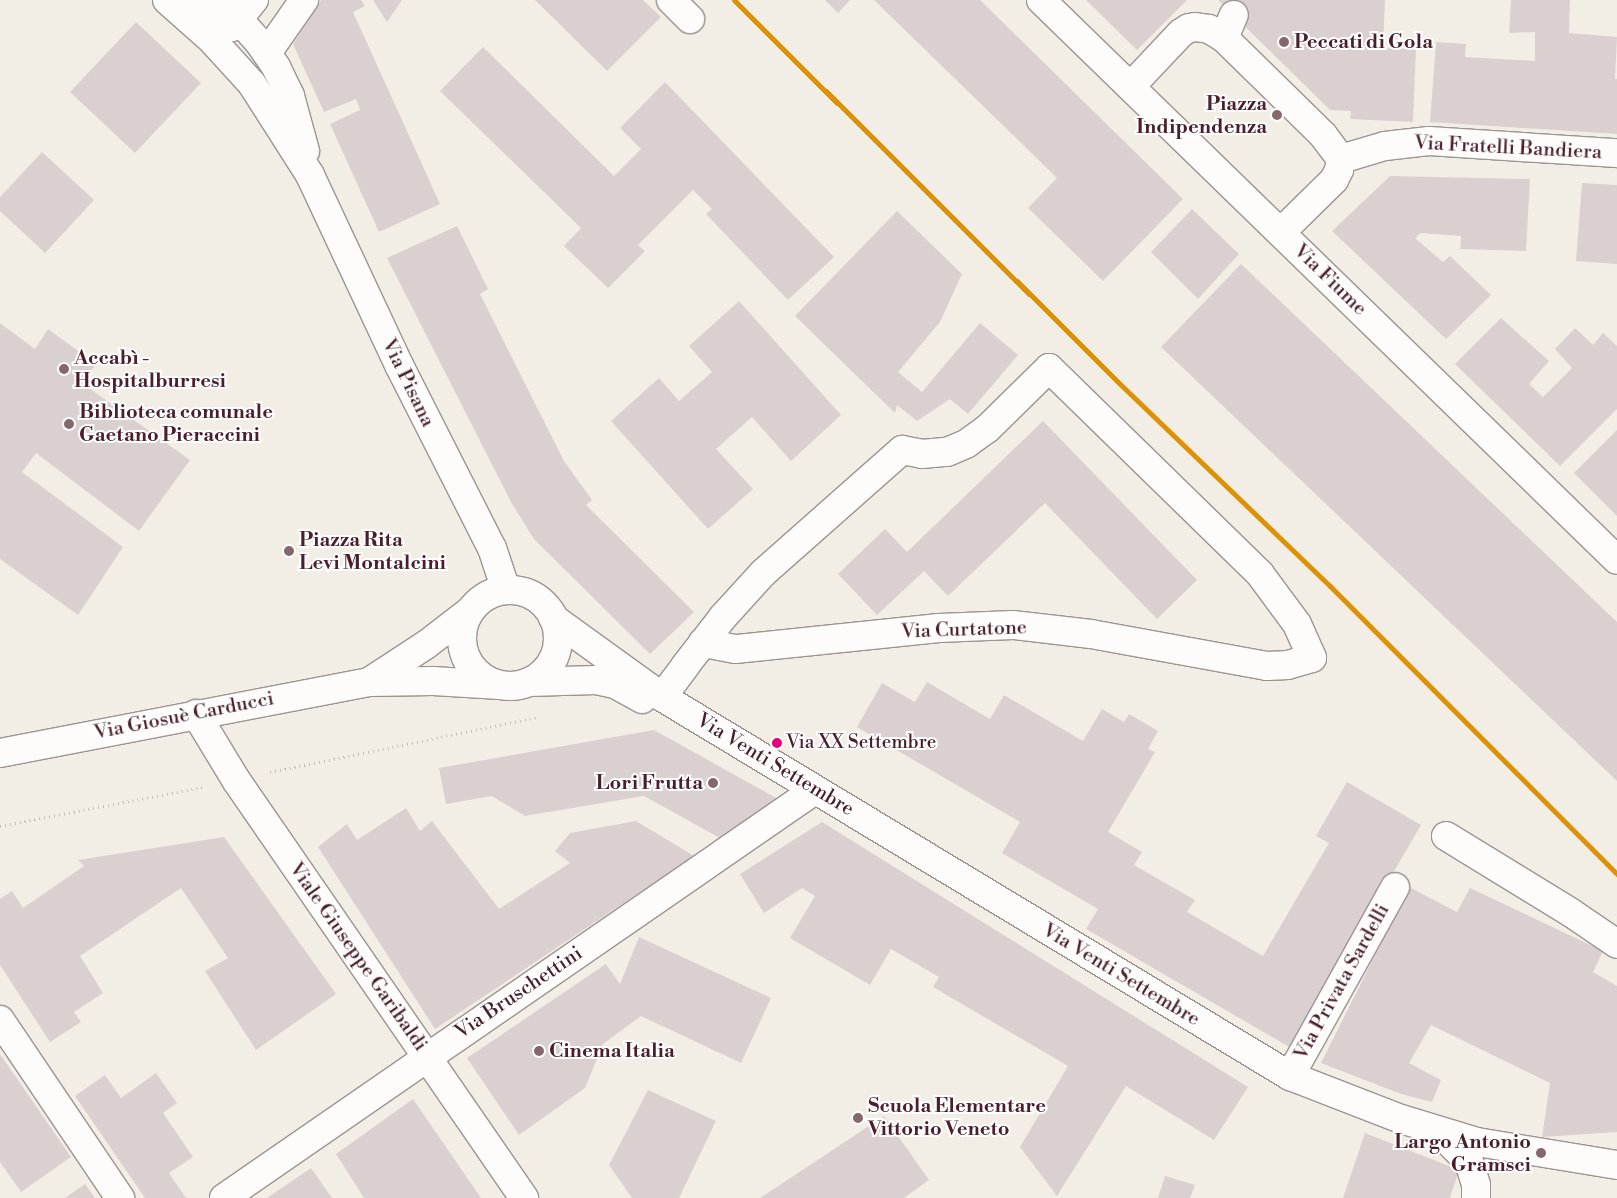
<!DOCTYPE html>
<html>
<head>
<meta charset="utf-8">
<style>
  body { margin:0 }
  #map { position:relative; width:1617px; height:1198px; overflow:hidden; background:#f2eee6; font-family:"Libre Bodoni",serif }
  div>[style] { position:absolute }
  .building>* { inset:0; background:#dbd0d0 }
  .path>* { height:3px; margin-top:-1.5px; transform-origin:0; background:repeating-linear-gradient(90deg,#c4bfbf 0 1px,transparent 0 5px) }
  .roads { filter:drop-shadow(1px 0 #9d9492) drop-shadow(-1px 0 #9d9492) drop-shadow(0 1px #9d9492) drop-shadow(0 -1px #9d9492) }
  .minor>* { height:28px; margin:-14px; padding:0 14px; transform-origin:14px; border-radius:14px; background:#fdfcfb }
  .major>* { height:28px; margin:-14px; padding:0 14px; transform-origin:14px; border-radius:14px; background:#fdfcfb }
  .major>.ring { margin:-14px; padding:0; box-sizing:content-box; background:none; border:28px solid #fdfcfb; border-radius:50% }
  .rail-1>* { height:5px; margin:-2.5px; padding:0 2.5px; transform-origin:2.5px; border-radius:2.5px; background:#dd9206 }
  .dots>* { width:14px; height:14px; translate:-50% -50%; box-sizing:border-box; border:2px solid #fff; border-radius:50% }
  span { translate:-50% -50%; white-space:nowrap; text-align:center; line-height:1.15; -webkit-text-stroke:4px #fff; paint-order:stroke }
  .bus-label { font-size:19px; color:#4a1f2b }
  .left { translate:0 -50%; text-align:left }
  .poi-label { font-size:20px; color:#4a1f2b; font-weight:700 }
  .right { translate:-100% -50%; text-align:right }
  .street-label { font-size:20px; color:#4a1f2b }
</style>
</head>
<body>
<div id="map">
  <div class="building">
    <i style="clip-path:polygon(321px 0,361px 0,365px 6px,353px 12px,440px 204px,379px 232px,330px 124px,360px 110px,356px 99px,324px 112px,293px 44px)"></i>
    <i style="clip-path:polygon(373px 0,402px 0,387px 22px)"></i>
    <i style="clip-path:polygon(535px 0,643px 0,661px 17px,607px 71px)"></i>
    <i style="clip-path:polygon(825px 0,850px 0,838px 13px)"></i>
    <i style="clip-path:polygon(874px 0,980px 0,1183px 199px,1103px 281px,1028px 208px,1057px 178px)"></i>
    <i style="clip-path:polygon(1086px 0,1187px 0,1137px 50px)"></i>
    <i style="clip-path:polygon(1218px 0,1385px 0,1383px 48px,1416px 49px,1413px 122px,1350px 119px,1351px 111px,1330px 110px)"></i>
    <i style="clip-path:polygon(1511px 0,1570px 0,1569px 33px,1617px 37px,1615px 79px,1617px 79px,1617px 134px,1430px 122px,1436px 42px,1466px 44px,1465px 57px,1535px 61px,1535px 32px,1509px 33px)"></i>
    <i style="clip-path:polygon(136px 22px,201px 83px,135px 153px,70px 92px)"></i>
    <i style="clip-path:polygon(483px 47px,614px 176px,641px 149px,620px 128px,665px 82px,834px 257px,788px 300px,706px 214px,712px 209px,693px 190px,638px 245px,645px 251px,608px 288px,564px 246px,581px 228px,440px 91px)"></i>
    <i style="clip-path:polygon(42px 152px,94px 200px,45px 253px,0 211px,0 197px)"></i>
    <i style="clip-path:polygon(1390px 176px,1530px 179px,1526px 251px,1460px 249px,1461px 236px,1421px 233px,1415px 238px,1443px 262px,1450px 256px,1491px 295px,1446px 339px,1332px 231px)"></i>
    <i style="clip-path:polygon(1582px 183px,1617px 185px,1617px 264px,1576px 261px)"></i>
    <i style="clip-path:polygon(1192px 209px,1239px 254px,1198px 299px,1151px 252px)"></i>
    <i style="clip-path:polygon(897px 211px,962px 274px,940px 322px,898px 372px,922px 392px,980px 323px,1018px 355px,968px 414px,950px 399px,917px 421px,897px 405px,895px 413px,795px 316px)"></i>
    <i style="clip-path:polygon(457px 226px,488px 289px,480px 294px,564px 461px,592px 500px,586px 505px,694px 612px,650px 654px,534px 539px,511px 502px,387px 258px)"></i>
    <i style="clip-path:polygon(1241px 264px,1617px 622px,1617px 781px,1161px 347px)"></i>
    <i style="clip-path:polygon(739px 301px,841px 415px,791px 461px,752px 417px,716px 449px,753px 489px,708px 529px,611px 421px,659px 378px,679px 401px,712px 372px,689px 346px)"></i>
    <i style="clip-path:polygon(1501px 318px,1549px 361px,1529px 384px,1543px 397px,1572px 368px,1555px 349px,1575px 328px,1593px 345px,1603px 333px,1617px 346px,1617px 409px,1560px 466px,1455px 364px)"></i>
    <i style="clip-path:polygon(0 323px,35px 349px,48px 329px,96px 364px,82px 383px,190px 460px,139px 531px,36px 453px,22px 472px,123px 547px,78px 615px,0 559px)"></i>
    <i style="clip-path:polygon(1043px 421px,1197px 580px,1157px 619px,1045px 503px,948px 596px,924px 571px,877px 615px,838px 574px,885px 529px,907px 552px)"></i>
    <i style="clip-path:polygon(1617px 430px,1617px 516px,1574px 473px)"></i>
    <i style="clip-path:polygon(927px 682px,990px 719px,1004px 695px,1083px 741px,1102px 709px,1124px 722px,1129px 714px,1158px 731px,1148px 749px,1155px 752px,1108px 832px,1142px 852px,1134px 865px,1195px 900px,1187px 912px,1263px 956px,1329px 843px,1316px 836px,1347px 782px,1421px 825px,1291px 1048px,1086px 929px,1098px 909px,1002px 853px,1020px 822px,857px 727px,882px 683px,915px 702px)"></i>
    <i style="clip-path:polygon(654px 730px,778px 799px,720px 838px,644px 796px,525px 816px,492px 796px,446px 804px,439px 768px)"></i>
    <i style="clip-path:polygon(406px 808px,420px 831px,432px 821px,499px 909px,570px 863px,555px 851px,570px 833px,636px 821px,694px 856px,435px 1029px,318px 847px,347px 824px,357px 840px)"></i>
    <i style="clip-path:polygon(822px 822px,1248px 1087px,1214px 1140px,1126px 1086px,1057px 1196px,1020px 1147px,1068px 1066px,933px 987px,939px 977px,891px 949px,870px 985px,790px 938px,815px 896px,802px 888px,764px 913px,740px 874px)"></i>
    <i style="clip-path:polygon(224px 837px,336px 994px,256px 1050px,205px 971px,228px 958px,181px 888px,80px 956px,103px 993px,74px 1012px,81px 1022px,50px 1042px,0 965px,0 899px,12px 891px,23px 908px,84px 866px,78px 860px)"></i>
    <i style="clip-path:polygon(1409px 887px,1457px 912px,1470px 888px,1603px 951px,1593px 972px,1617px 986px,1617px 1132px,1542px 1137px,1550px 1083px,1431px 1025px,1409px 1063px,1441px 1080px,1432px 1102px,1401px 1094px,1321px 1063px)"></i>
    <i style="clip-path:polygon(639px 937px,771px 998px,741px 1063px,641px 1016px,603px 1044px,585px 1088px,519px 1135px,467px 1058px,606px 964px,620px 984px)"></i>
    <i style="clip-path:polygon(0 1054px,71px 1157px,21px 1192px,0 1162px)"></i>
    <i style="clip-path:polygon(156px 1073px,177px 1103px,163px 1113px,193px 1157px,169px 1173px,186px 1198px,145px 1198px,75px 1096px,105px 1075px,121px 1098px)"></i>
    <i style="clip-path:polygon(648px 1090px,716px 1121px,679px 1198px,632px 1198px,609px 1165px)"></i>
    <i style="clip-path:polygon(413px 1099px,481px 1198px,364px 1198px,336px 1154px)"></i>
    <i style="clip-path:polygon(884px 1116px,929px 1180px,904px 1198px,760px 1198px)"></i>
    <i style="clip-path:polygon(1365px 1133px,1459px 1170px,1450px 1198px,1343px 1198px)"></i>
    <i style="clip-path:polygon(311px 1168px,332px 1198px,267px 1198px)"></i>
    <i style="clip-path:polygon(1165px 1176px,1195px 1185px,1190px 1198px,1158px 1198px)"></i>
    <i style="clip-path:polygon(85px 1184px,95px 1198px,65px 1198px)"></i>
  </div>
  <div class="path">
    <i style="left:270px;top:772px;width:274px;rotate:-11.6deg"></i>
    <i style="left:0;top:826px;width:207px;rotate:-10.9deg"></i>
  </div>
  <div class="roads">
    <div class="minor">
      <i style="left:185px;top:0;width:41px;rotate:32.2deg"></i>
      <i style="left:220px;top:22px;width:13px;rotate:23deg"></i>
      <i style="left:232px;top:27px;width:35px;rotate:-51deg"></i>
      <i style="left:671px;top:0;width:27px;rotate:45deg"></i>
      <i style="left:1041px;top:0;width:803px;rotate:44.19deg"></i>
      <i style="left:1224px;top:38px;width:25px;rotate:-67deg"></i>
      <i style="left:267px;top:53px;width:65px;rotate:-55.1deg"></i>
      <i style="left:1131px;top:86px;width:73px;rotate:-46.7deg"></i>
      <i style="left:1181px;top:33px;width:9px;rotate:-32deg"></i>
      <i style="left:1189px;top:28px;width:6px;rotate:-9deg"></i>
      <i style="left:1195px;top:27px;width:14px;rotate:8deg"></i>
      <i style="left:1209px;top:29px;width:17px;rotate:31deg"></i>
      <i style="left:1224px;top:38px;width:139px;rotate:44.4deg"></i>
      <i style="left:1323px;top:135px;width:30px;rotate:53deg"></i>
      <i style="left:1341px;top:159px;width:11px;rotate:100deg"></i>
      <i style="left:1339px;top:170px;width:11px;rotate:117deg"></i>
      <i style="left:1334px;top:180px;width:74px;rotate:135.5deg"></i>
      <i style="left:1341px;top:159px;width:46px;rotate:-16.5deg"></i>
      <i style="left:1385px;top:146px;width:44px;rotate:-6.5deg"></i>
      <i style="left:1429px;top:141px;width:188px;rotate:3.7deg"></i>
      <i style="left:662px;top:697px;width:39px;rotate:-53deg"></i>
      <i style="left:685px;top:666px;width:62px;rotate:-52.2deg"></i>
      <i style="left:723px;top:617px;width:59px;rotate:-47.7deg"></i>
      <i style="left:763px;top:573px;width:186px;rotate:-41.5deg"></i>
      <i style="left:902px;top:450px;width:20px;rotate:11deg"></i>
      <i style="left:922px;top:454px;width:25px;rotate:-5deg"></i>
      <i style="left:947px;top:452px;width:21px;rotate:-23deg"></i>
      <i style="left:966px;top:444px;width:26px;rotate:-36deg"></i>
      <i style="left:987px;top:429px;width:87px;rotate:-44.5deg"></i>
      <i style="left:1049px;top:368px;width:295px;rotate:44.3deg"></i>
      <i style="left:1260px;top:574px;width:62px;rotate:53.5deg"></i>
      <i style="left:1297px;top:624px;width:37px;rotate:66deg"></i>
      <i style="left:1312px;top:658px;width:25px;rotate:164deg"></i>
      <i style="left:1288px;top:665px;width:21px;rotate:177deg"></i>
      <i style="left:1267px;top:666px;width:179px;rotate:-169.7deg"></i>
      <i style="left:1091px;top:634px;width:79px;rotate:-173.4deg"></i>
      <i style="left:1013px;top:625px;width:74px;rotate:177.7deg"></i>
      <i style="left:939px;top:628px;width:205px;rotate:174.1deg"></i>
      <i style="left:735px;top:649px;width:33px;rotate:-169deg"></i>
      <i style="left:196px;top:714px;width:77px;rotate:58.8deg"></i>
      <i style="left:236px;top:780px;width:508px;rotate:55.43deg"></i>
      <i style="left:1446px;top:836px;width:145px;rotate:31.5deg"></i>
      <i style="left:1570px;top:912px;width:57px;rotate:34.2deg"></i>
      <i style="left:0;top:1020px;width:215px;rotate:56deg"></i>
      <i style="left:1290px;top:1076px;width:216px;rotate:-60.9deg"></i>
      <i style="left:224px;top:1198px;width:718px;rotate:-34.62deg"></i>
    </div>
    <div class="major">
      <i style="left:167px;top:0;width:60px;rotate:41.6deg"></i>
      <i style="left:212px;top:40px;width:59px;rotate:47.7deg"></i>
      <i style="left:252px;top:84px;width:108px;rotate:57.5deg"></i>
      <i style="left:310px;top:175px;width:210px;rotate:64.9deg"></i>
      <i style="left:399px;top:365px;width:205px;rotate:63.1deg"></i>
      <i style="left:492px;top:548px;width:44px;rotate:71.6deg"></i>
      <i style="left:215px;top:0;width:31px;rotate:40deg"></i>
      <i style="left:239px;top:20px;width:28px;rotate:48deg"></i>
      <i style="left:258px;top:41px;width:32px;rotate:55deg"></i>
      <i style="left:276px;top:67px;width:32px;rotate:64deg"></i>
      <i style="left:290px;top:96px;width:57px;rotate:74.7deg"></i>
      <i class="ring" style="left:462px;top:590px;width:68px;height:68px"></i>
      <i style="left:553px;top:618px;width:135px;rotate:35.9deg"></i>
      <i style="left:662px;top:697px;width:734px;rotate:31.11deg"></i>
      <i style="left:1290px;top:1076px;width:119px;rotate:21.2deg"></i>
      <i style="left:1401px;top:1119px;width:79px;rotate:16.8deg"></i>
      <i style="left:1477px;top:1142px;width:142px;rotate:9.3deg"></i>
      <i style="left:369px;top:682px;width:69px;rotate:-33.2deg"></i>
      <i style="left:427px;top:644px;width:54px;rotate:-37.5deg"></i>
      <i style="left:529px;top:682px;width:67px;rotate:-1.7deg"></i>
      <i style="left:596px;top:680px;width:19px;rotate:12deg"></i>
      <i style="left:615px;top:684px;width:31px;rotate:29deg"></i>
      <i style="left:0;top:753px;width:376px;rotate:-10.9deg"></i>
      <i style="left:369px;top:682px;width:64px;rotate:-0.9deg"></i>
      <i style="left:433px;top:681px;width:65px;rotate:3.5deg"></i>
      <i style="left:1441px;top:1134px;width:40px;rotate:45deg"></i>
      <i style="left:1469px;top:1162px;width:24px;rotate:73deg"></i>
      <i style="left:1476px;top:1185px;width:13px;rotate:90deg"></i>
    </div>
  </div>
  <div class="rail-1">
    <i style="left:734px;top:0;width:544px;rotate:44.85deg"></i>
    <i style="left:1120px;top:384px;width:291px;rotate:43.9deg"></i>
    <i style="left:1330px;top:586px;width:407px;rotate:45.1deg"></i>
  </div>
  <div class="dots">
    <i style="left:1284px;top:42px;background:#85676c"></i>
    <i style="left:1277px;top:115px;background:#85676c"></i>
    <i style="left:64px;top:369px;background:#85676c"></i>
    <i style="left:69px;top:424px;background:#85676c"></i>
    <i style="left:289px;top:551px;background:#85676c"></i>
    <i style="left:777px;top:743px;background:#e5007d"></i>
    <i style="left:713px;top:783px;background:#85676c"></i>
    <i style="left:539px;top:1051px;background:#85676c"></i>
    <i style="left:858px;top:1118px;background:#85676c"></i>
    <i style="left:1541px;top:1153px;background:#85676c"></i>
  </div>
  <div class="bus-label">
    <span class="left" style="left:786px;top:743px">Via XX Settembre</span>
  </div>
  <div class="poi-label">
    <span class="left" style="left:1294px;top:42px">Peccati di Gola</span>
    <span class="right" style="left:1267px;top:116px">Piazza<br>Indipendenza</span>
    <span class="left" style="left:74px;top:370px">Accabì -<br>Hospitalburresi</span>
    <span class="left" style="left:79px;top:424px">Biblioteca comunale<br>Gaetano Pieraccini</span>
    <span class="left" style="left:299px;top:552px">Piazza Rita<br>Levi Montalcini</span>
    <span class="right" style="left:703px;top:783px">Lori Frutta</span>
    <span class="left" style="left:549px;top:1051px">Cinema Italia</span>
    <span class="left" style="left:868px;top:1118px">Scuola Elementare<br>Vittorio Veneto</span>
    <span class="right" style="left:1531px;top:1154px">Largo Antonio<br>Gramsci</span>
  </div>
  <div class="street-label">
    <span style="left:1508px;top:148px;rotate:3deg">Via Fratelli Bandiera</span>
    <span style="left:1330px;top:280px;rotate:44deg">Via Fiume</span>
    <span style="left:408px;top:383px;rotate:64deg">Via Pisana</span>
    <span style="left:964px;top:630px;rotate:-2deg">Via Curtatone</span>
    <span style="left:184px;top:716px;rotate:-11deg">Via Giosuè Carducci</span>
    <span style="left:775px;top:765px;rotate:31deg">Via Venti Settembre</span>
    <span style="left:358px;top:957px;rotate:55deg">Viale Giuseppe Garibaldi</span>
    <span style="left:1121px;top:975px;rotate:31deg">Via Venti Settembre</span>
    <span style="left:1342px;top:982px;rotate:-61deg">Via Privata Sardelli</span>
    <span style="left:519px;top:993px;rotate:-34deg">Via Bruschettini</span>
  </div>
</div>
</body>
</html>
